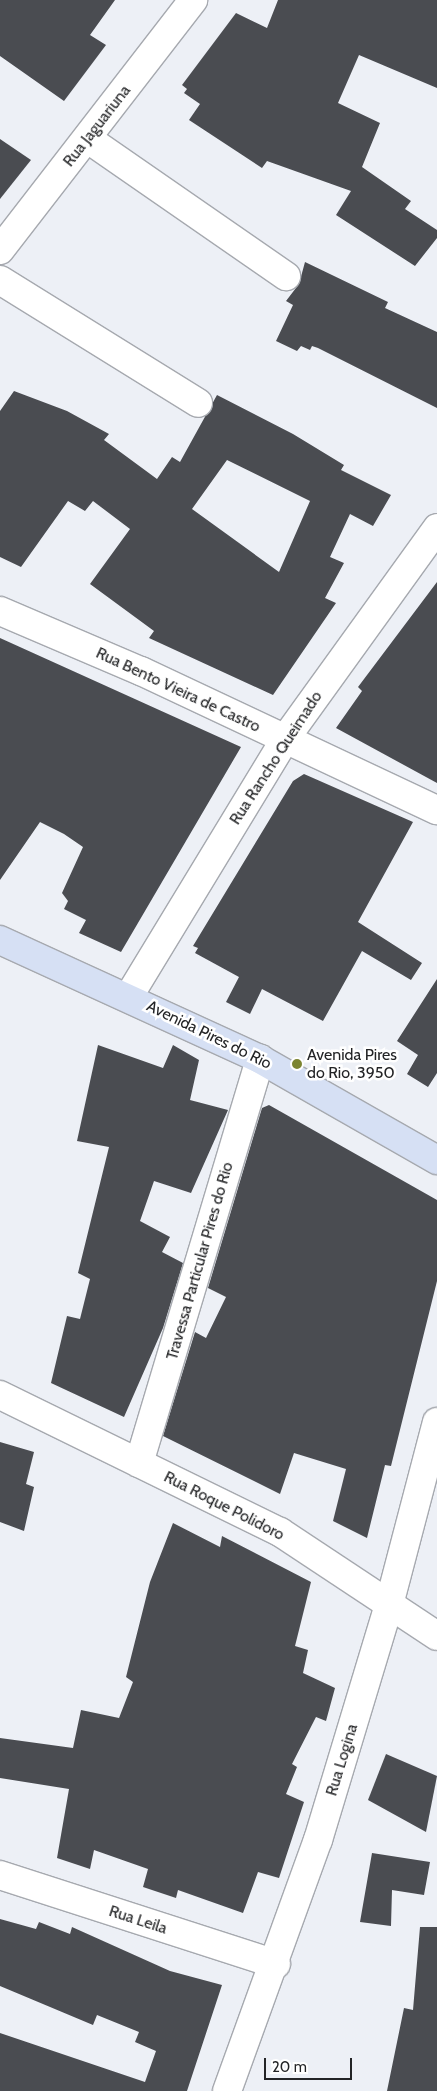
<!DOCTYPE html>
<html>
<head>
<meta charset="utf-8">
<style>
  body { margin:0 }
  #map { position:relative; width:437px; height:2091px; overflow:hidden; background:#edf0f6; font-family:Cabin,sans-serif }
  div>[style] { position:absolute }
  .building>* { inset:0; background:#4a4c51 }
  .roads { filter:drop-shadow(1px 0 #a6a9af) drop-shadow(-1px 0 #a6a9af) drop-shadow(0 1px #a6a9af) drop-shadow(0 -1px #a6a9af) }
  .minor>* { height:28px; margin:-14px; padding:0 14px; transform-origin:14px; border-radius:14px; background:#fff }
  .secondary>* { height:28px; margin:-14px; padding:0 14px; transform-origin:14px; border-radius:14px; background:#d6e0f4 }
  .dots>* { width:14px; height:14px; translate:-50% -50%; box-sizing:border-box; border:2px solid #fff; border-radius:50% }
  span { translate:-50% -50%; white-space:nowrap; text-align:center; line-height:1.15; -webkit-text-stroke:5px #fff; paint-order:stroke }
  .street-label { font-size:16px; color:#232426 }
  .poi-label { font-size:16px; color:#232426 }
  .left { translate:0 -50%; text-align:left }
  .scale { position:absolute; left:264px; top:2058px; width:88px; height:22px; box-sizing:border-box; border:2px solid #232426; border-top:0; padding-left:6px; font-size:15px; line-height:18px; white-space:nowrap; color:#232426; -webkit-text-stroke:4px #fff; paint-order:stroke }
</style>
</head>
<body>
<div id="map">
  <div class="building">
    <i style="clip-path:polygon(0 0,115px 0,90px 35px,106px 45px,64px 101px,0 56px)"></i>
    <i style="clip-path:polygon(278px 0,437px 0,437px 88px,359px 55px,338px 103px,380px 123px,362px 167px,411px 201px,405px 209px,437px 230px,437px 238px,415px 266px,336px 215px,351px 191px,267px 161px,262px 168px,189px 120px,200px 104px,184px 93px,187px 89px,182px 85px,236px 13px,267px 28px)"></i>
    <i style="clip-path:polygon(0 139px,31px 160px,0 199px)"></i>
    <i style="clip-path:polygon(305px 262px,388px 302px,385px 308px,437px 332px,437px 408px,318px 348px,312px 346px,310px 350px,301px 346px,297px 351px,276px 341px,293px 305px,286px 301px,299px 284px)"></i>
    <i style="clip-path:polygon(evenodd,14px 391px,67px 411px,109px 434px,104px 440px,157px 479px,172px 457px,180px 462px,217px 395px,293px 434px,344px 465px,341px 470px,391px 495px,373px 526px,350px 514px,330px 557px,344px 563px,325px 598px,336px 603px,273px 695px,149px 638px,154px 631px,90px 584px,130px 529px,93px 501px,85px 511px,68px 501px,21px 567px,0 557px,0 411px,14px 391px,227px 460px,310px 501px,279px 572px,192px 509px,227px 460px)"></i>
    <i style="clip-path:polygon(437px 582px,437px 783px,336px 728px,362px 691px,358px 687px)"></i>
    <i style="clip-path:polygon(0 638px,241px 747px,121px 952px,79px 933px,86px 920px,64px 909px,68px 901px,62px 893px,83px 847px,64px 834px,40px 822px,0 880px)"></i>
    <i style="clip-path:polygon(304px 774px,413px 822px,358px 922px,422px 963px,411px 980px,362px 951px,323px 1021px,262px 989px,250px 1014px,226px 1002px,239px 977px,195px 953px,198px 948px,193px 946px,293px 781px)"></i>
    <i style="clip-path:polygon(437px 979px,437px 1073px,428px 1087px,407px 1074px,418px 1055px,397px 1041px)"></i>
    <i style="clip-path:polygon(98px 1045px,163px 1068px,173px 1045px,199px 1060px,190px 1100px,228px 1110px,191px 1193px,154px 1181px,140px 1221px,170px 1237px,162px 1252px,183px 1263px,163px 1328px,124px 1417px,51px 1383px,67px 1316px,80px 1319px,90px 1279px,78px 1273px,109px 1147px,77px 1141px)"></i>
    <i style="clip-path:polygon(269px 1105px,437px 1200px,437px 1281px,391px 1466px,385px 1465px,367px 1538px,333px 1521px,346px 1469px,294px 1453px,280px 1494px,163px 1436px,195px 1332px,206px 1338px,226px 1297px,208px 1288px,262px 1108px)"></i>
    <i style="clip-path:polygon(0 1442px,34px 1452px,26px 1484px,34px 1487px,24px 1531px,0 1522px)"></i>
    <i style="clip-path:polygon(173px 1523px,220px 1547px,222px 1536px,311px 1582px,295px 1646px,308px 1650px,303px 1673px,335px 1688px,326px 1721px,316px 1717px,292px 1764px,297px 1767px,286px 1794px,304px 1802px,279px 1878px,258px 1872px,243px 1913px,178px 1890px,176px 1898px,143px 1887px,148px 1869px,94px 1850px,90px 1869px,57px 1858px,69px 1789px,0 1778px,0 1738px,73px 1748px,81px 1710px,119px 1718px,133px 1682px,126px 1677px,150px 1582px)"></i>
    <i style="clip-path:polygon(386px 1754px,437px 1776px,426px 1832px,368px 1800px)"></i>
    <i style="clip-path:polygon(372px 1853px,430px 1862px,424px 1895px,392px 1890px,391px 1926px,360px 1922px)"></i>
    <i style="clip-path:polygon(0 1919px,36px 1929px,39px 1922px,70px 1934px,72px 1927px,170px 1971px,222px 1985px,187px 2091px,0 2091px,0 2033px,145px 2082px,156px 2051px,135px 2042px,139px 2032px,97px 2015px,93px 2025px,0 1986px)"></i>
    <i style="clip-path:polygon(420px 1927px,437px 1927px,437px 2091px,387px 2091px,404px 2008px,413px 2010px)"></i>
  </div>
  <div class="roads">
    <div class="minor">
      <i style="left:88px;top:139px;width:241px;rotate:34.7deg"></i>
      <i style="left:0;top:250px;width:316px;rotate:-52.3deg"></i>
      <i style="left:0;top:280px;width:233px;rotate:31.8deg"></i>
      <i style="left:0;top:611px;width:153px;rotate:23.1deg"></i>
      <i style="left:141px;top:671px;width:327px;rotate:25.2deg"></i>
      <i style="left:129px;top:996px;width:301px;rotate:-58.7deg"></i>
      <i style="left:285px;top:739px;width:260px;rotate:-54.2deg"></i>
      <i style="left:0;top:1395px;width:312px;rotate:26.1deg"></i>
      <i style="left:280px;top:1532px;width:188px;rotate:33.5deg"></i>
      <i style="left:139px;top:1463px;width:422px;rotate:-73.3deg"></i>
      <i style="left:0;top:1875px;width:290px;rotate:17.9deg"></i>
      <i style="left:227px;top:2091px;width:267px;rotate:-70.1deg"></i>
      <i style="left:318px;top:1840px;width:250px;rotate:-73.2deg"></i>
      <i style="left:390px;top:1601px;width:185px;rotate:-75.3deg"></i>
    </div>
    <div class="secondary">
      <i style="left:0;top:940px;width:286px;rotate:24.6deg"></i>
      <i style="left:260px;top:1059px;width:204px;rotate:29.7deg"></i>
    </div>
  </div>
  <div class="dots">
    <i style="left:297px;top:1064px;background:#7c8531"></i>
  </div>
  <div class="street-label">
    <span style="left:97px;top:126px;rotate:-52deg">Rua Jaguariuna</span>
    <span style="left:178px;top:690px;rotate:25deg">Rua Bento Vieira de Castro</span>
    <span style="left:276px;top:758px;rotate:-57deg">Rua Rancho Queimado</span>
    <span style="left:209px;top:1035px;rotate:26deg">Avenida Pires do Rio</span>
    <span style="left:200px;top:1261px;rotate:-74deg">Travessa Particular Pires do Rio</span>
    <span style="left:224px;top:1506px;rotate:27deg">Rua Roque Polidoro</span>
    <span style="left:342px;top:1760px;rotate:-73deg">Rua Logina</span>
    <span style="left:138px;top:1920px;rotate:18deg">Rua Leila</span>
  </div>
  <div class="poi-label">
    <span class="left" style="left:307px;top:1064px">Avenida Pires<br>do Rio, 3950</span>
  </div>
  <div class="scale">20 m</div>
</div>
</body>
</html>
